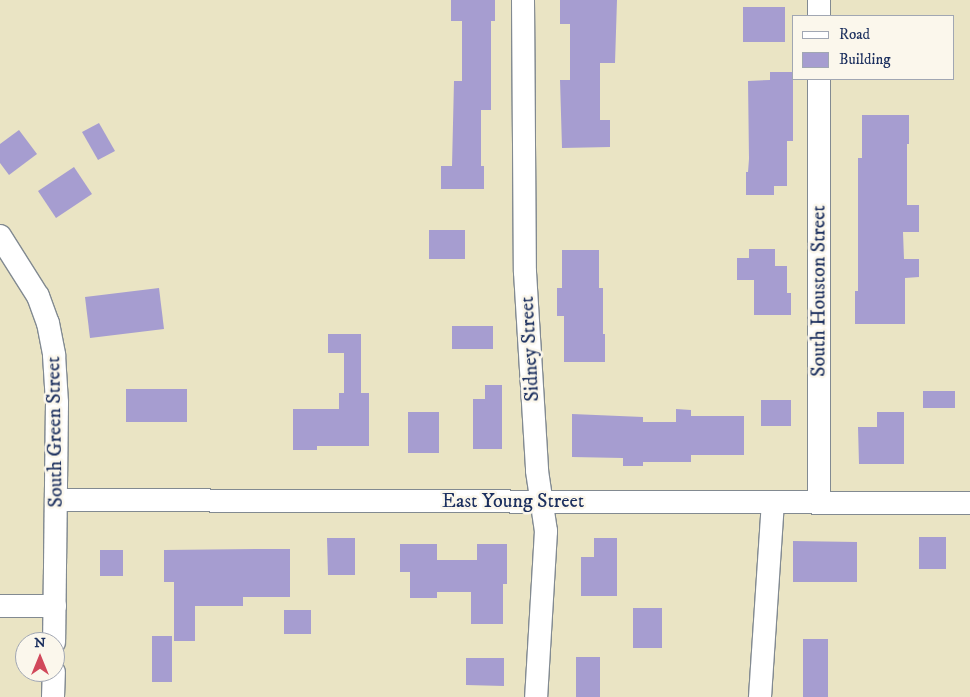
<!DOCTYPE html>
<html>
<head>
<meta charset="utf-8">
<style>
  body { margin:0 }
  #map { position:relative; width:970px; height:697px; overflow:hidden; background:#eae4c4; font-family:"IM FELL DW Pica",serif }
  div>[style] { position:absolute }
  .building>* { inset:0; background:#a69dd0 }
  .roads { filter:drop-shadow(1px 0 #828a91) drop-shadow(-1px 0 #828a91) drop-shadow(0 1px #828a91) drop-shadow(0 -1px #828a91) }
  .minor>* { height:22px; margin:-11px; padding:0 11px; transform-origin:11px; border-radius:11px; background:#fff }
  span { translate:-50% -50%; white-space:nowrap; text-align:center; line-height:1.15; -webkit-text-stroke:5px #fbf7ec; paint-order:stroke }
  .street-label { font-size:20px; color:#1b2f5e }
  .legend { position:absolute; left:792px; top:15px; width:162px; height:65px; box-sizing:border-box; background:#fbf7ec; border:1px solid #a1a7b3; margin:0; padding:6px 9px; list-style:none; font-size:15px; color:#1b2f5e }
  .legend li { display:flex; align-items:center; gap:10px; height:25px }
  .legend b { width:25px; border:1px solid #a1a7b3 }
  .north { position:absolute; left:15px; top:632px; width:50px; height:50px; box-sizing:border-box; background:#fbf7ec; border:1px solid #a1a7b3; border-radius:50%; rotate:0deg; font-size:14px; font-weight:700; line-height:20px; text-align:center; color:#1b2f5e }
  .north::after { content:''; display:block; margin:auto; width:18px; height:22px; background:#d1495b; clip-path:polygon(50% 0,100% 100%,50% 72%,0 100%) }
</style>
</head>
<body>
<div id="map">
  <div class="building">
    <i style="clip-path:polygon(451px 0,495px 0,495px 21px,491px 21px,491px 110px,481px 110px,481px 166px,484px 166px,484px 189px,441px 189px,441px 166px,452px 166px,454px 81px,462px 81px,462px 21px,451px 21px)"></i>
    <i style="clip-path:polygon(560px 0,617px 0,615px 63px,600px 63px,600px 120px,610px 120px,610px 147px,562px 148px,560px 80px,570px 80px,570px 24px,560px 24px)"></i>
    <i style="clip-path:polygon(743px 7px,785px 7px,785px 42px,743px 42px)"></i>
    <i style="clip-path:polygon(770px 72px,793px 72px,793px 141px,787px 141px,787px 186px,774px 186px,774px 195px,746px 195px,746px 172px,748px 172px,749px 159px,748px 81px,770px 80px)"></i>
    <i style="clip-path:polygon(862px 115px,909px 115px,909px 144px,907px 144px,907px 205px,919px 205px,919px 232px,903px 232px,904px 259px,919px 259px,919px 277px,905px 278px,905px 324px,855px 324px,855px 291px,858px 291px,858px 158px,862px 158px)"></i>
    <i style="clip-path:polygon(99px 123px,115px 151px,98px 160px,82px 132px)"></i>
    <i style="clip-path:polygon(19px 130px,37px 154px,9px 175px,0 163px,0 144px)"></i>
    <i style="clip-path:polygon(74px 167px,92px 194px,56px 218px,38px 191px)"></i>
    <i style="clip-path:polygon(429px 230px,465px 230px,465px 259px,429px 259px)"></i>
    <i style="clip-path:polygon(749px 249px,775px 249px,775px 266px,787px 266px,787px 293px,791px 293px,791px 315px,754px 315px,754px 280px,737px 280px,737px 258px,749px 258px)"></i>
    <i style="clip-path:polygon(562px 250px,599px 250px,599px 288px,603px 288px,603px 334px,605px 334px,605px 362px,564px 362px,564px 316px,557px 316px,557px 288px,562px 288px)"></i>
    <i style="clip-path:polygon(159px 288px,164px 329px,90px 338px,85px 297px)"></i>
    <i style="clip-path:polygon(452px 326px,493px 326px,493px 349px,452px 349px)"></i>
    <i style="clip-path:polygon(328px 334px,361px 334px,361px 393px,369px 393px,369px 446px,317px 446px,317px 450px,293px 450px,293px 409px,339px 409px,339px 393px,344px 393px,344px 353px,328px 353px)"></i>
    <i style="clip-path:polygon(485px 385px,502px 385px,502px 449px,473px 449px,473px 399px,485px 399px)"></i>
    <i style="clip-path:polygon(126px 389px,187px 389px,187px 422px,126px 422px)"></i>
    <i style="clip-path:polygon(923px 391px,955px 391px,955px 408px,923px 408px)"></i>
    <i style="clip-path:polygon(761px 400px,791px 400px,791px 426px,761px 426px)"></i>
    <i style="clip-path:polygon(676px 409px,691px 410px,691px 416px,744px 416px,744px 455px,691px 455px,691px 462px,643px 462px,643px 466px,623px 466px,623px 458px,572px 457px,572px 414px,643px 417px,643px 422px,676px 422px)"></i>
    <i style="clip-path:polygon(408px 412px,439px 412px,439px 453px,408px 453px)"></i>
    <i style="clip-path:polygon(877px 412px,904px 412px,904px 464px,859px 464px,858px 427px,877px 427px)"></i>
    <i style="clip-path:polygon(919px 537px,946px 537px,946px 569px,919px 569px)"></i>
    <i style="clip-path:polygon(327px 538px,355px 538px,355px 575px,328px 575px)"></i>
    <i style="clip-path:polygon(594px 538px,617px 538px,617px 596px,581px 596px,581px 557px,594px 557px)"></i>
    <i style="clip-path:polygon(793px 541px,857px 542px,857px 582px,793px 582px)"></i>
    <i style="clip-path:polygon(400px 544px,437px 544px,437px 560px,477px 560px,477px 544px,507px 544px,507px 584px,503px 584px,503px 624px,471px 624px,471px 592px,437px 592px,437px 598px,410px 598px,410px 572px,400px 572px)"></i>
    <i style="clip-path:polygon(260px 549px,290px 549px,290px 597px,243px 597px,243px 606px,195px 606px,195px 641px,174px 641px,174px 582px,164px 582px,164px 550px)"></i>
    <i style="clip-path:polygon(100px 550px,123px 550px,123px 576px,100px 576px)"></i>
    <i style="clip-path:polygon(633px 608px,662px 608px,662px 648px,633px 648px)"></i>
    <i style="clip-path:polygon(284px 610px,311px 610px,311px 634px,284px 634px)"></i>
    <i style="clip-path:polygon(152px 636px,172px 636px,172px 682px,152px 682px)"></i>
    <i style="clip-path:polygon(803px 639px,828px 639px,828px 697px,803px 697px)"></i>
    <i style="clip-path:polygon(576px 657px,600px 657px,600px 697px,576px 697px)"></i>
    <i style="clip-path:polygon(466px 658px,504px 658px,504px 686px,466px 685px)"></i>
  </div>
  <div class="roads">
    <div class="minor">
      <i style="left:523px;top:0;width:272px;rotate:89.6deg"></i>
      <i style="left:525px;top:272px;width:199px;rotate:86.5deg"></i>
      <i style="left:537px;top:471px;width:61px;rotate:81.5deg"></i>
      <i style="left:546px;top:531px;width:166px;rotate:93.4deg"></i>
      <i style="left:819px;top:0;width:16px;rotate:90deg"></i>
      <i style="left:819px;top:79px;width:424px;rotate:90deg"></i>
      <i style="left:0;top:236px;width:71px;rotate:57.7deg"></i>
      <i style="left:38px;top:296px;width:29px;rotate:70deg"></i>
      <i style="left:48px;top:323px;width:33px;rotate:79deg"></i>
      <i style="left:54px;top:355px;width:48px;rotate:86.4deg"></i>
      <i style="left:57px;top:403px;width:239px;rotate:90.7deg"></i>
      <i style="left:57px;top:500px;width:913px;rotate:0.19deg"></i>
      <i style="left:0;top:606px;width:55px"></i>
      <i style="left:53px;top:697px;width:25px;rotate:-88deg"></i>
      <i style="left:760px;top:697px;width:194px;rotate:-86.2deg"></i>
    </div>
  </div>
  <div class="street-label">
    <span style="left:819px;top:291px;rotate:-90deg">South Houston Street</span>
    <span style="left:530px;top:349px;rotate:-93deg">Sidney Street</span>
    <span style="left:55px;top:432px;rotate:-91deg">South Green Street</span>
    <span style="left:513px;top:501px">East Young Street</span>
  </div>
  <ul class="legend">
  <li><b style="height:6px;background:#fff"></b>Road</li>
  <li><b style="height:14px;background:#a69dd0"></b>Building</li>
  </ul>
  <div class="north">N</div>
</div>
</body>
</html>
